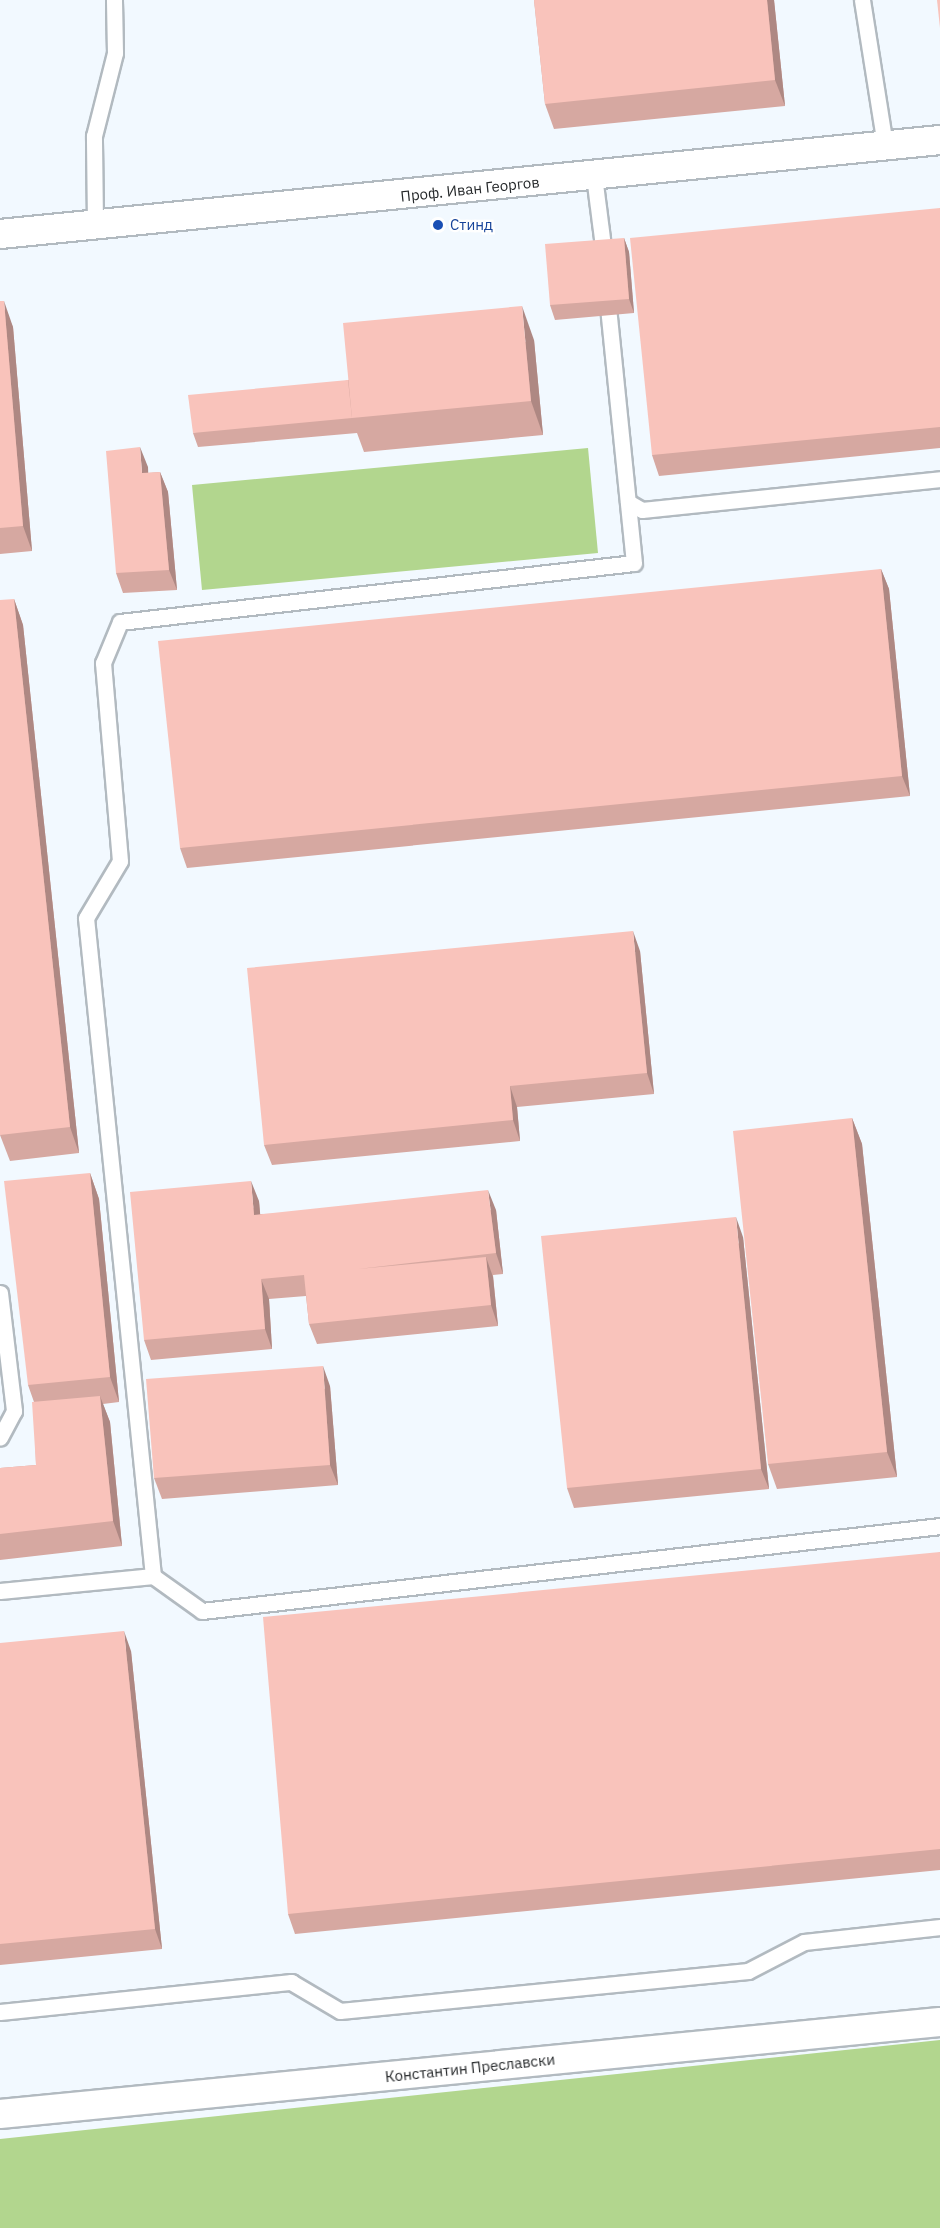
<!DOCTYPE html>
<html>
<head>
<meta charset="utf-8">
<style>
  body { margin:0 }
  #map { position:relative; width:940px; height:2228px; overflow:hidden; background:#f2f9ff; font-family:"IBM Plex Sans",sans-serif }
  div>[style] { position:absolute }
  .green>* { inset:0; background:#b2d68e }
  .roads { filter:drop-shadow(2px 0 #b2bac0) drop-shadow(-2px 0 #b2bac0) drop-shadow(0 2px #b2bac0) drop-shadow(0 -2px #b2bac0) }
  .service>* { height:15px; margin:-7.5px; padding:0 7.5px; transform-origin:7.5px; border-radius:7.5px; background:#fff }
  .minor>* { height:28px; margin:-14px; padding:0 14px; transform-origin:14px; border-radius:14px; background:#fff }
  .wall>* { inset:0; background:#d6a8a1 }
  .shaded-wall>* { inset:0; background:#ae8883 }
  .building>* { inset:0; background:#f9c3bb }
  .dots>* { width:16px; height:16px; translate:-50% -50%; box-sizing:border-box; border:3px solid #fff; border-radius:50% }
  span { translate:-50% -50%; white-space:nowrap; text-align:center; line-height:1.15; -webkit-text-stroke:4.5px #fff; paint-order:stroke }
  .street-label { font-size:15px; color:#25282a }
  .transit-label { font-size:15px; color:#164399 }
  .left { translate:0 -50%; text-align:left }
</style>
</head>
<body>
<div id="map">
  <div class="green">
    <i style="clip-path:polygon(588px 448px,598px 553px,202px 590px,192px 485px)"></i>
    <i style="clip-path:polygon(940px 2040px,940px 2228px,0 2228px,0 2139px)"></i>
  </div>
  <div class="roads">
    <div class="service">
      <i style="left:862px;top:0;width:148px;rotate:81deg"></i>
      <i style="left:594px;top:176px;width:79px;rotate:82.7deg"></i>
      <i style="left:95px;top:223px;width:87px;rotate:-90.7deg"></i>
      <i style="left:94px;top:136px;width:86px;rotate:-75.8deg"></i>
      <i style="left:115px;top:53px;width:53px;rotate:-91.1deg"></i>
      <i style="left:628px;top:502px;width:16px;rotate:30deg"></i>
      <i style="left:642px;top:510px;width:300px;rotate:-5.9deg"></i>
      <i style="left:0;top:1293px;width:119px;rotate:83.2deg"></i>
      <i style="left:14px;top:1411px;width:30px;rotate:118deg"></i>
      <i style="left:153px;top:1576px;width:661px;rotate:-95.81deg"></i>
      <i style="left:86px;top:918px;width:66px;rotate:-59.2deg"></i>
      <i style="left:120px;top:861px;width:199px;rotate:-94.9deg"></i>
      <i style="left:103px;top:663px;width:44px;rotate:-67.5deg"></i>
      <i style="left:120px;top:622px;width:517px;rotate:-6.55deg"></i>
      <i style="left:634px;top:563px;width:249px;rotate:-95.8deg"></i>
      <i style="left:0;top:1591px;width:154px;rotate:-5.6deg"></i>
      <i style="left:153px;top:1576px;width:60px;rotate:35.5deg"></i>
      <i style="left:202px;top:1611px;width:743px;rotate:-6.57deg"></i>
      <i style="left:0;top:2012px;width:293px;rotate:-5.9deg"></i>
      <i style="left:291px;top:1982px;width:57px;rotate:30.6deg"></i>
      <i style="left:340px;top:2011px;width:410px;rotate:-5.6deg"></i>
      <i style="left:748px;top:1971px;width:63px;rotate:-27.4deg"></i>
      <i style="left:804px;top:1942px;width:137px;rotate:-6.3deg"></i>
    </div>
    <div class="minor">
      <i style="left:0;top:234px;width:945px;rotate:-5.71deg"></i>
      <i style="left:0;top:2114px;width:944px;rotate:-5.59deg"></i>
    </div>
  </div>
  <div class="wall">
    <i style="clip-path:polygon(534px 0,774px 0,785px 106px,554px 129px,545px 104px)"></i>
    <i style="clip-path:polygon(940px 208px,940px 448px,659px 476px,652px 455px)"></i>
    <i style="clip-path:polygon(624px 238px,629px 252px,634px 313px,555px 320px,550px 305px)"></i>
    <i style="clip-path:polygon(0 301px,13px 327px,32px 551px,0 554px)"></i>
    <i style="clip-path:polygon(534px 340px,543px 435px,364px 452px,357px 433px,198px 447px,193px 433px,348px 380px)"></i>
    <i style="clip-path:polygon(148px 467px,148px 473px,160px 472px,168px 492px,177px 590px,123px 593px,116px 573px)"></i>
    <i style="clip-path:polygon(881px 569px,889px 589px,910px 796px,187px 868px,180px 848px)"></i>
    <i style="clip-path:polygon(14px 599px,23px 625px,79px 1153px,10px 1161px,0 1135px)"></i>
    <i style="clip-path:polygon(640px 951px,654px 1094px,517px 1107px,520px 1141px,272px 1165px,264px 1145px)"></i>
    <i style="clip-path:polygon(852px 1118px,862px 1144px,897px 1477px,777px 1489px,768px 1464px)"></i>
    <i style="clip-path:polygon(90px 1173px,99px 1199px,119px 1402px,103px 1404px,110px 1422px,122px 1546px,0 1560px,0 1468px,36px 1465px,34px 1402px,28px 1385px)"></i>
    <i style="clip-path:polygon(259px 1201px,260px 1214px,496px 1210px,503px 1274px,493px 1275px,498px 1326px,317px 1344px,309px 1324px,306px 1296px,269px 1299px,272px 1349px,151px 1360px,144px 1340px)"></i>
    <i style="clip-path:polygon(743px 1237px,769px 1489px,574px 1508px,567px 1488px)"></i>
    <i style="clip-path:polygon(330px 1386px,338px 1485px,162px 1499px,154px 1478px)"></i>
    <i style="clip-path:polygon(940px 1552px,940px 1870px,295px 1934px,288px 1914px)"></i>
    <i style="clip-path:polygon(0 1643px,131px 1651px,162px 1949px,0 1965px)"></i>
  </div>
  <div class="shaded-wall">
    <i style="clip-path:polygon(767px 0,774px 0,785px 106px,775px 80px)"></i>
    <i style="clip-path:polygon(624px 238px,629px 252px,634px 313px,629px 299px)"></i>
    <i style="clip-path:polygon(4px 301px,13px 327px,32px 551px,23px 526px)"></i>
    <i style="clip-path:polygon(522px 306px,534px 340px,543px 435px,531px 401px)"></i>
    <i style="clip-path:polygon(140px 447px,148px 467px,149px 494px,142px 473px)"></i>
    <i style="clip-path:polygon(160px 472px,168px 492px,177px 590px,169px 570px)"></i>
    <i style="clip-path:polygon(881px 569px,889px 589px,910px 796px,902px 776px)"></i>
    <i style="clip-path:polygon(14px 599px,23px 625px,79px 1153px,70px 1127px)"></i>
    <i style="clip-path:polygon(633px 931px,640px 951px,654px 1094px,647px 1073px)"></i>
    <i style="clip-path:polygon(510px 1086px,517px 1107px,520px 1141px,513px 1120px)"></i>
    <i style="clip-path:polygon(852px 1118px,862px 1144px,897px 1477px,887px 1452px)"></i>
    <i style="clip-path:polygon(90px 1173px,99px 1199px,119px 1402px,110px 1377px)"></i>
    <i style="clip-path:polygon(251px 1181px,259px 1201px,262px 1235px,254px 1215px)"></i>
    <i style="clip-path:polygon(488px 1190px,496px 1210px,503px 1274px,496px 1253px)"></i>
    <i style="clip-path:polygon(736px 1217px,743px 1237px,769px 1489px,761px 1469px)"></i>
    <i style="clip-path:polygon(486px 1257px,493px 1277px,498px 1326px,491px 1305px)"></i>
    <i style="clip-path:polygon(261px 1279px,269px 1299px,272px 1349px,265px 1329px)"></i>
    <i style="clip-path:polygon(323px 1366px,330px 1386px,338px 1485px,330px 1465px)"></i>
    <i style="clip-path:polygon(100px 1396px,110px 1422px,122px 1546px,113px 1521px)"></i>
    <i style="clip-path:polygon(124px 1631px,131px 1651px,162px 1949px,155px 1929px)"></i>
  </div>
  <div class="building">
    <i style="clip-path:polygon(534px 0,767px 0,775px 80px,545px 104px)"></i>
    <i style="clip-path:polygon(937px 0,940px 0,940px 28px)"></i>
    <i style="clip-path:polygon(940px 208px,940px 427px,652px 455px,630px 238px)"></i>
    <i style="clip-path:polygon(624px 238px,629px 299px,550px 305px,545px 244px)"></i>
    <i style="clip-path:polygon(0 301px,4px 301px,23px 526px,0 528px)"></i>
    <i style="clip-path:polygon(522px 306px,531px 401px,352px 418px,343px 323px)"></i>
    <i style="clip-path:polygon(348px 380px,352px 418px,193px 433px,188px 395px)"></i>
    <i style="clip-path:polygon(140px 447px,142px 473px,160px 472px,169px 570px,116px 573px,106px 451px)"></i>
    <i style="clip-path:polygon(881px 569px,902px 776px,180px 848px,158px 641px)"></i>
    <i style="clip-path:polygon(14px 599px,70px 1127px,0 1135px,0 600px)"></i>
    <i style="clip-path:polygon(633px 931px,647px 1073px,510px 1086px,513px 1120px,264px 1145px,247px 968px)"></i>
    <i style="clip-path:polygon(852px 1118px,887px 1452px,768px 1464px,733px 1131px)"></i>
    <i style="clip-path:polygon(90px 1173px,110px 1377px,28px 1385px,4px 1181px)"></i>
    <i style="clip-path:polygon(251px 1181px,254px 1215px,488px 1190px,496px 1253px,358px 1269px,486px 1257px,491px 1305px,309px 1324px,304px 1275px,261px 1279px,261px 1275px,265px 1329px,144px 1340px,130px 1192px)"></i>
    <i style="clip-path:polygon(736px 1217px,761px 1469px,567px 1488px,541px 1236px)"></i>
    <i style="clip-path:polygon(323px 1366px,330px 1465px,154px 1478px,146px 1379px)"></i>
    <i style="clip-path:polygon(100px 1396px,113px 1521px,0 1534px,0 1468px,36px 1465px,32px 1402px)"></i>
    <i style="clip-path:polygon(940px 1552px,940px 1849px,288px 1914px,263px 1617px)"></i>
    <i style="clip-path:polygon(124px 1631px,155px 1929px,0 1944px,0 1643px)"></i>
  </div>
  <div class="dots">
    <i style="left:438px;top:225px;background:#1a4fb4"></i>
  </div>
  <div class="street-label">
    <span style="left:470px;top:189px;rotate:-6deg">Проф. Иван Георгов</span>
    <span style="left:470px;top:2068px;rotate:-6deg">Константин Преславски</span>
  </div>
  <div class="transit-label">
    <span class="left" style="left:450px;top:225px">Стинд</span>
  </div>
</div>
</body>
</html>
